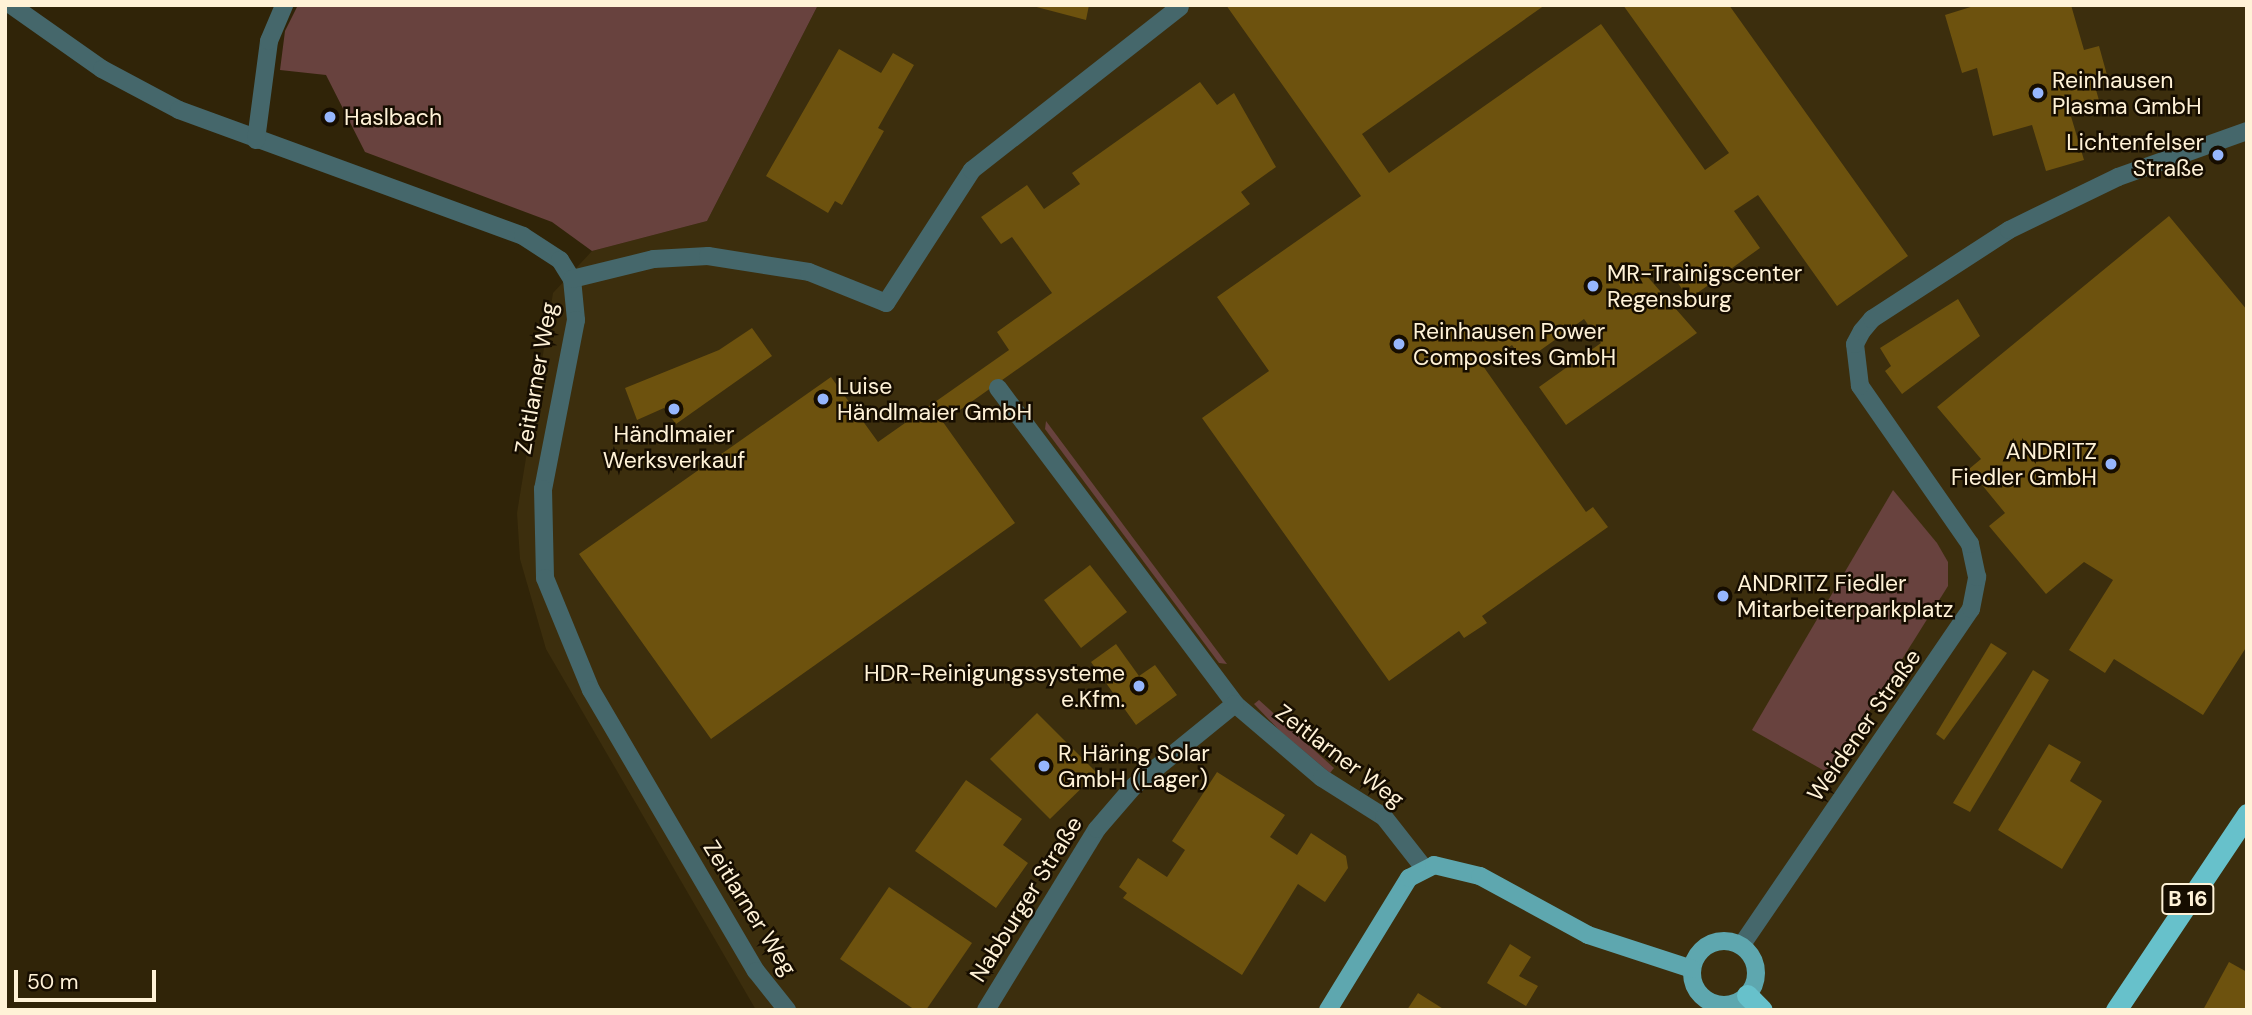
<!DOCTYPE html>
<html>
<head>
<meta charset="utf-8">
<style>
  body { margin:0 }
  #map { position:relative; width:2252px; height:1015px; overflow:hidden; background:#302408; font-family:"DM Sans",sans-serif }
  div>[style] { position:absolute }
  .built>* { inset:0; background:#3c2e0d }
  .green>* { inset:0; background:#68423e }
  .building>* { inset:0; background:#6d520e }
  .street>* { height:18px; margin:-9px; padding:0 9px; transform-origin:9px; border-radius:9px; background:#45676b }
  .primary>* { height:18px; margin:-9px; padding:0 9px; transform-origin:9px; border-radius:9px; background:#5ea7af }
  .primary>.ring { margin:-9px; padding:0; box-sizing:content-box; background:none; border:18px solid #5ea7af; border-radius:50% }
  .highway>* { height:21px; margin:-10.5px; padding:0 10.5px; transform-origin:10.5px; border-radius:10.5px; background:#67c1cb }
  .dots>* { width:19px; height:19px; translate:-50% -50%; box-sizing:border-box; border:4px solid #160d00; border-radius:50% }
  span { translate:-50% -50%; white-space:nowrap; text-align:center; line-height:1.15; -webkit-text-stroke:5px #160d00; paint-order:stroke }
  .shield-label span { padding:2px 5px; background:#160d00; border:2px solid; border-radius:5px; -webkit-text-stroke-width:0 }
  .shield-label { font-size:21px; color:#fff2d7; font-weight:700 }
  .poi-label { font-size:23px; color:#fff2d7 }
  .left { translate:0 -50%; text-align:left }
  .right { translate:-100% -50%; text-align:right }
  .street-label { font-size:23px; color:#fff2d7 }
  .frame { position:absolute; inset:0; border:7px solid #fff2d7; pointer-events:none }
  .scale { position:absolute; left:14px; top:970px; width:142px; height:32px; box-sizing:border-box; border:4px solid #fff2d7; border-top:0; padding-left:9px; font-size:21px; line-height:24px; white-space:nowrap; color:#fff2d7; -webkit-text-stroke:5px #160d00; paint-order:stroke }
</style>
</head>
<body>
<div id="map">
  <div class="built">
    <i style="clip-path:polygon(818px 5px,2247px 5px,2247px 1010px,756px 1010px,546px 649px,520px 559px,517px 513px,553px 293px,592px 251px,707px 221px)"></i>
  </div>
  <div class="green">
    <i style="clip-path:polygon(298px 5px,818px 5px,707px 221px,592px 251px,552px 222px,365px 152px,326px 75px,280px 70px,285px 31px)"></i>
    <i style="clip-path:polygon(1046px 421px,1227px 664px,1219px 663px,1045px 429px)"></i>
    <i style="clip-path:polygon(1893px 490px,1937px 543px,1948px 562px,1948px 586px,1830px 774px,1752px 730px)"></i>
    <i style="clip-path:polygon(1259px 700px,1334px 768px,1330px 773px,1280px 731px,1254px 704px)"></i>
  </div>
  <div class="building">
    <i style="clip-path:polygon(1029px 5px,1089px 5px,1086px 20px)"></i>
    <i style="clip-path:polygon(1226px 5px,1545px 5px,1362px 134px,1389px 173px,1601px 24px,1705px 170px,1729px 153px,1623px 5px,1729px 5px,1908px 256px,1837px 306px,1758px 195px,1734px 211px,1760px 248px,1689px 299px,1664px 263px,1646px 275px,1697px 333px,1566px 425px,1539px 387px,1601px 343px,1584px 319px,1524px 362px,1512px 345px,1483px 366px,1586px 512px,1593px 507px,1608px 527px,1482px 616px,1487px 623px,1464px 638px,1459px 631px,1389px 681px,1202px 418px,1269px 371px,1217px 297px,1361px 196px)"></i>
    <i style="clip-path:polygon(1977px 5px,2071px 5px,2084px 50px,2099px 46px,2107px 75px,2093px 79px,2100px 104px,2070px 113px,2084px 160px,2046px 171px,2032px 125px,1993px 136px,1977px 68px,1962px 73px,1945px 15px)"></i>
    <i style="clip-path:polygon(839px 49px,881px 73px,893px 53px,914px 65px,878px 128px,884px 131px,842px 205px,835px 201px,828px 213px,766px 176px)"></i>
    <i style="clip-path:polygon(1200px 82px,1217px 105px,1234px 93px,1276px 167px,1241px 192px,1250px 204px,943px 422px,1015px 523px,711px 739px,579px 554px,831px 377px,878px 442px,1009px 350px,997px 332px,1052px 293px,1012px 237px,1001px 244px,981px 217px,1027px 185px,1044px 209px,1080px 184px,1072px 173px)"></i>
    <i style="clip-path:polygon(2169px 216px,2247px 310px,2247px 646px,2203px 715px,2114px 659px,2105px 673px,2069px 650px,2113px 580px,2084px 562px,2046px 594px,1989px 526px,2005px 513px,1969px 469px,1981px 459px,1937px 407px)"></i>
    <i style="clip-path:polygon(1958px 299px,1980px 336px,1902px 394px,1885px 371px,1891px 366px,1880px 348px)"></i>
    <i style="clip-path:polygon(752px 328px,772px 356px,676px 424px,664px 408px,637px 420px,625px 388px,719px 350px)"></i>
    <i style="clip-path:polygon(1090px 565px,1127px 612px,1081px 648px,1044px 600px)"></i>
    <i style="clip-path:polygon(1991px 643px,2007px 653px,1944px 740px,1936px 734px)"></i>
    <i style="clip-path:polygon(1116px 644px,1139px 676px,1155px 665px,1177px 695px,1136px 725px,1091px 662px)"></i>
    <i style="clip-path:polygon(2033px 670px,2049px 680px,1970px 812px,1953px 803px)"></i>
    <i style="clip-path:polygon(1037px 713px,1097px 773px,1050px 819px,990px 759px)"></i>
    <i style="clip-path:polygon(2049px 744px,2081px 762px,2070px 781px,2102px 801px,2062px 869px,1998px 830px)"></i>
    <i style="clip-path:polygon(1217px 772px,1285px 815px,1270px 837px,1297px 855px,1311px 833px,1346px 856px,1348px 868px,1325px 902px,1298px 884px,1242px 975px,1123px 898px,1127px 893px,1119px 887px,1138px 858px,1167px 877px,1185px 850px,1172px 841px)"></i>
    <i style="clip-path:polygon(966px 780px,1022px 819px,1003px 845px,1028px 863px,996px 908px,915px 851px)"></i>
    <i style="clip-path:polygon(889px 887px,972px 943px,926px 1010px,915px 1010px,840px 959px)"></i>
    <i style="clip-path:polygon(1510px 944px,1531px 957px,1519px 976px,1538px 986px,1526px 1006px,1487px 983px)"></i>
    <i style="clip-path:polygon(2229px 962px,2247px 972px,2247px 1010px,2203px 1010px)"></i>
    <i style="clip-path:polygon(1418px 993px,1445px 1010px,1407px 1010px)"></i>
  </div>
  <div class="street">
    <i style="left:11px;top:5px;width:111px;rotate:35.1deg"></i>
    <i style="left:102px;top:69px;width:87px;rotate:28deg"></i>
    <i style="left:179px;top:110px;width:366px;rotate:20.1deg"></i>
    <i style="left:523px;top:236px;width:44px;rotate:33deg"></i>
    <i style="left:560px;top:260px;width:22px;rotate:58deg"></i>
    <i style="left:572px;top:279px;width:41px;rotate:84.4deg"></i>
    <i style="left:576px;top:320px;width:172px;rotate:101deg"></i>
    <i style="left:543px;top:489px;width:89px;rotate:88.7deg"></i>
    <i style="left:545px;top:578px;width:121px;rotate:67.7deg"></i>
    <i style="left:591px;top:690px;width:326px;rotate:59.6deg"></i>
    <i style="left:756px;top:971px;width:50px;rotate:51.5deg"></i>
    <i style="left:256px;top:140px;width:100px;rotate:-82.5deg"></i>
    <i style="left:269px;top:41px;width:39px;rotate:-67deg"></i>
    <i style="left:572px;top:279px;width:84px;rotate:-13.7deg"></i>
    <i style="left:654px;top:259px;width:54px;rotate:-3.2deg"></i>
    <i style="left:708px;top:256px;width:102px;rotate:9deg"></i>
    <i style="left:809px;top:272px;width:83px;rotate:21.9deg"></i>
    <i style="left:886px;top:303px;width:158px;rotate:-57.1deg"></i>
    <i style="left:972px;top:170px;width:264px;rotate:-38.1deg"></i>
    <i style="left:998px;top:388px;width:395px;rotate:53.1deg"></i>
    <i style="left:1235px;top:704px;width:114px;rotate:40.4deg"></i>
    <i style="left:1322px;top:778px;width:73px;rotate:32.2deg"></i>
    <i style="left:1384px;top:817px;width:65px;rotate:51.9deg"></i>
    <i style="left:1741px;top:946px;width:408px;rotate:-55.7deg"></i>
    <i style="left:1971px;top:609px;width:33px;rotate:-79deg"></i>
    <i style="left:1977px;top:577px;width:34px;rotate:-102deg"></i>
    <i style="left:1970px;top:544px;width:193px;rotate:-124.8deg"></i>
    <i style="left:1860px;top:386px;width:42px;rotate:-96.8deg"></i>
    <i style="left:1855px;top:344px;width:15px;rotate:-62deg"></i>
    <i style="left:1862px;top:331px;width:16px;rotate:-50deg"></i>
    <i style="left:1872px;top:319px;width:163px;rotate:-33deg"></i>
    <i style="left:2009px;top:230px;width:121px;rotate:-25.9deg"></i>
    <i style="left:2118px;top:177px;width:137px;rotate:-19.6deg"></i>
    <i style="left:986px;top:1010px;width:212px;rotate:-58.5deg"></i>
    <i style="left:1097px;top:829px;width:57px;rotate:-49.3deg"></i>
    <i style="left:1134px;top:786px;width:130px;rotate:-39.1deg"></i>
  </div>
  <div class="primary">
    <i class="ring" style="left:1692px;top:941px;width:46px;height:46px"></i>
    <i style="left:1328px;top:1010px;width:155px;rotate:-58.5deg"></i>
    <i style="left:1409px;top:878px;width:28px;rotate:-27deg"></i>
    <i style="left:1434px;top:865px;width:47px;rotate:13.4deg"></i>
    <i style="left:1480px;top:876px;width:123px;rotate:28.6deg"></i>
    <i style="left:1588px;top:935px;width:109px;rotate:18.1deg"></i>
  </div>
  <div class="highway">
    <i style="left:1747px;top:995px;width:21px;rotate:45deg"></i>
    <i style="left:2116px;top:1010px;width:236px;rotate:-56.2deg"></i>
  </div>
  <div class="dots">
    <i style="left:2038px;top:93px;background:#96b6fd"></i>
    <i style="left:330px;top:117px;background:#96b6fd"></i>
    <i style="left:2218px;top:155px;background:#96b6fd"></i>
    <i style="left:1593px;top:286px;background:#96b6fd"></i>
    <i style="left:1399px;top:344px;background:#96b6fd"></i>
    <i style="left:823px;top:399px;background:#96b6fd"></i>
    <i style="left:674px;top:409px;background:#96b6fd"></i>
    <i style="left:2111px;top:464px;background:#96b6fd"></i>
    <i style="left:1723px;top:596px;background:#96b6fd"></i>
    <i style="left:1139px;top:686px;background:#96b6fd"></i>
    <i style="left:1044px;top:766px;background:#96b6fd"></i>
  </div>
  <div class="shield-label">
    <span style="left:2188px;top:899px">B 16</span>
  </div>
  <div class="poi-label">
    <span class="left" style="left:2052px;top:93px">Reinhausen<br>Plasma GmbH</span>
    <span class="left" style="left:344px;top:117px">Haslbach</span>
    <span class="right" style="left:2204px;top:155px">Lichtenfelser<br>Straße</span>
    <span class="left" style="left:1607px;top:286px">MR-Trainigscenter<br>Regensburg</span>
    <span class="left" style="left:1413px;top:344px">Reinhausen Power<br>Composites GmbH</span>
    <span class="left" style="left:837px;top:399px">Luise<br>Händlmaier GmbH</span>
    <span style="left:674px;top:447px">Händlmaier<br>Werksverkauf</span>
    <span class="right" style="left:2097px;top:464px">ANDRITZ<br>Fiedler GmbH</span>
    <span class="left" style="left:1737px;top:596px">ANDRITZ Fiedler<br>Mitarbeiterparkplatz</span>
    <span class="right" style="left:1125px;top:686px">HDR-Reinigungssysteme<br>e.Kfm.</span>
    <span class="left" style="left:1058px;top:766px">R. Häring Solar<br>GmbH (Lager)</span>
  </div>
  <div class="street-label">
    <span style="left:536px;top:378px;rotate:-80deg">Zeitlarner Weg</span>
    <span style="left:1864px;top:725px;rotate:-55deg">Weidener Straße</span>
    <span style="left:1340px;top:756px;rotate:37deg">Zeitlarner Weg</span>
    <span style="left:1026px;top:899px;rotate:-58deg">Nabburger Straße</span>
    <span style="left:750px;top:908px;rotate:58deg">Zeitlarner Weg</span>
  </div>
  <div class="frame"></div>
  <div class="scale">50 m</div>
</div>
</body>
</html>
